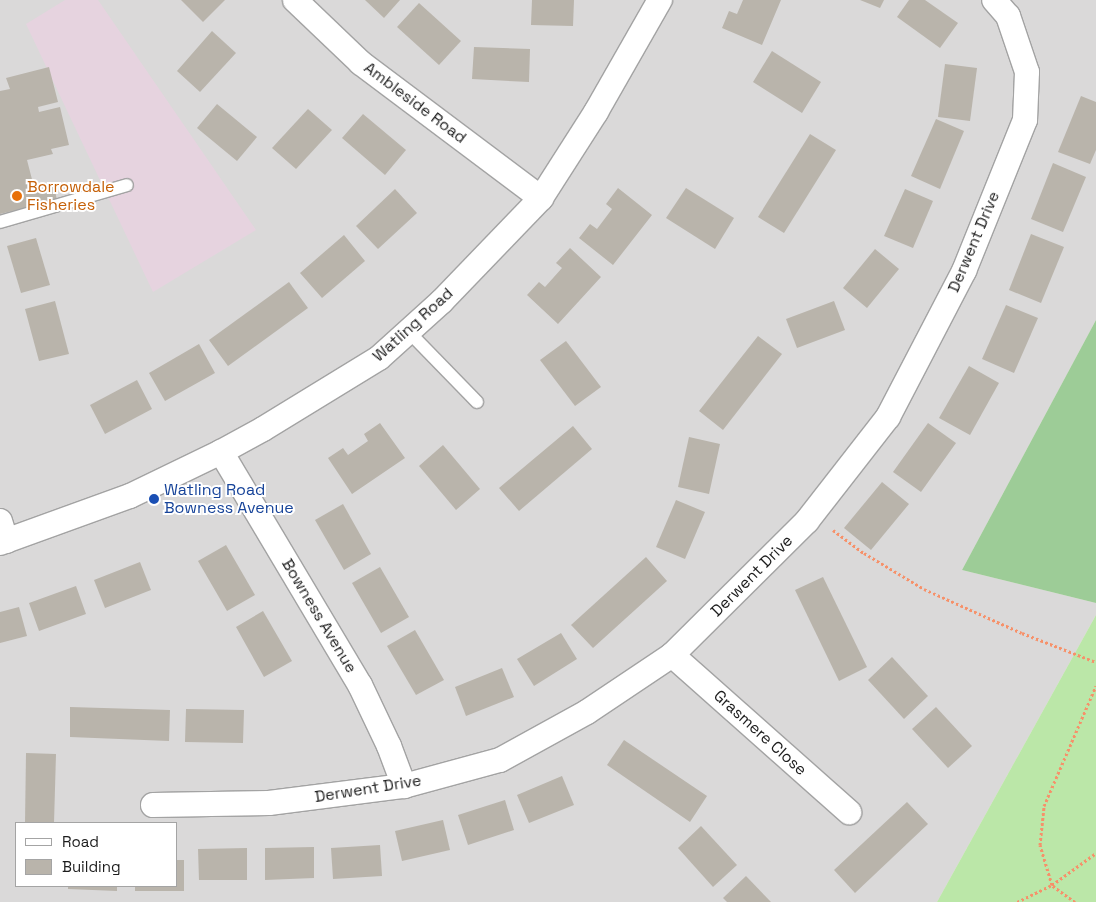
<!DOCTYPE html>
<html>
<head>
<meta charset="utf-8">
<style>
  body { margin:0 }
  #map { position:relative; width:1096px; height:902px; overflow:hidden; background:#edebe1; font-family:"Space Grotesk",sans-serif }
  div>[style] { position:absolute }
  .residential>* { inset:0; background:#dad9d9 }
  .industrial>* { inset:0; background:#e6d3df }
  .grass>* { inset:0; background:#bbe7a8 }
  .forest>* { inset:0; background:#9dcc97 }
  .building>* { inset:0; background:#b9b4ab }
  .path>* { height:3px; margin-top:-1.5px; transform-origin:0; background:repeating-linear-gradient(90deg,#f6916a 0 2.5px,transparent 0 5px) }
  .roads { filter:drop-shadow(1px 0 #a3a3a3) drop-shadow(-1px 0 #a3a3a3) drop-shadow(0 1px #a3a3a3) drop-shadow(0 -1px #a3a3a3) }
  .service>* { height:12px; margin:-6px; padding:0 6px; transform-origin:6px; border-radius:6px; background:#fff }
  .minor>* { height:24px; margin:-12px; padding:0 12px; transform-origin:12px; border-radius:12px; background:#fff }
  .dots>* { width:14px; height:14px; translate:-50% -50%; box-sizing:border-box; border:2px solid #fff; border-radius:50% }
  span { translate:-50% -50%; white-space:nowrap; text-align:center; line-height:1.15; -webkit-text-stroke:4px #fff; paint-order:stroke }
  .street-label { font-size:16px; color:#1c1c1c }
  .food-label { font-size:16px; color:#c56008 }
  .left { translate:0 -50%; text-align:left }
  .transit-label { font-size:16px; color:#164399 }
  .legend { position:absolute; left:15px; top:822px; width:162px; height:65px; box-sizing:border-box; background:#fff; border:1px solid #a4a4a4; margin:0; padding:6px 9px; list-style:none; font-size:15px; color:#1c1c1c }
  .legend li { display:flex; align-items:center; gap:10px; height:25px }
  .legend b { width:25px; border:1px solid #a4a4a4 }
</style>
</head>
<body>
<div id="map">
  <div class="residential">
    <i style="clip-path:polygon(evenodd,0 0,1096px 0,1096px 320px,962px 570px,1096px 603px,1096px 615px,937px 902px,0 902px,0 0,16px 823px,176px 823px,176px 886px,16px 886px,16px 823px)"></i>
  </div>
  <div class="industrial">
    <i style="clip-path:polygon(65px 0,98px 0,256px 230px,153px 292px,26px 24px)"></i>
  </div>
  <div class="grass">
    <i style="clip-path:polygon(1096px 615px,1096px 902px,937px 902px)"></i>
  </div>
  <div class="forest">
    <i style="clip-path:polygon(1096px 320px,1096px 603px,962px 570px)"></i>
  </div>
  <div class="building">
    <i style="clip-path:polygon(181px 0,225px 0,203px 22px)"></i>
    <i style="clip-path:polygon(365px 0,400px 0,384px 18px)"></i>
    <i style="clip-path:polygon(532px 0,574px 0,573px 26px,531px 25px)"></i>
    <i style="clip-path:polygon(743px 0,781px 0,762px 45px,722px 28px,729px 11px,737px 14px)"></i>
    <i style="clip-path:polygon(860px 0,884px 0,880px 8px)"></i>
    <i style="clip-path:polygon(909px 0,925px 0,958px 23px,940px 48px,897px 17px)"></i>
    <i style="clip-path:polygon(419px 3px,461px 41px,439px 65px,397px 27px)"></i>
    <i style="clip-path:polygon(212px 31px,236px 53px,200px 92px,177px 71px)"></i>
    <i style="clip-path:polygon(474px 47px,530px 49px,529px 82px,472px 79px)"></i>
    <i style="clip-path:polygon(772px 51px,821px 82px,802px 113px,753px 82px)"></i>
    <i style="clip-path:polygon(945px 64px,977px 68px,970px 121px,938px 117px)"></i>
    <i style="clip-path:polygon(49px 67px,58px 102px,38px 107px,39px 112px,60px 107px,69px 145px,51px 149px,53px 154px,27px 160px,35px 191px,54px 186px,57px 200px,0 214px,0 91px,10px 89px,6px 78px)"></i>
    <i style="clip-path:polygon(1081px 96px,1096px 102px,1096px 150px,1090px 164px,1058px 152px)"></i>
    <i style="clip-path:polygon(217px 104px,257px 137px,237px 161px,197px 128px)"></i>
    <i style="clip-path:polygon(308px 109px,332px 130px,296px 169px,272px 148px)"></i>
    <i style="clip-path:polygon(363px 114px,406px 150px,385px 175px,342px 138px)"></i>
    <i style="clip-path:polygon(936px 119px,964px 131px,940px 189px,911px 176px)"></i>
    <i style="clip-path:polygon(810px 134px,836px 150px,784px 233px,758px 217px)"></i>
    <i style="clip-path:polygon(1053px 163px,1086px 177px,1063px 232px,1031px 219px)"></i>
    <i style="clip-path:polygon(618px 188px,652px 215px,613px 265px,579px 238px,590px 224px,597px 229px,612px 209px,606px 204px)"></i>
    <i style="clip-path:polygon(686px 188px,734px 218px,715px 249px,666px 218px)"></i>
    <i style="clip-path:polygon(395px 189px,417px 213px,378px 249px,356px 226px)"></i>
    <i style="clip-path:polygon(905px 189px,933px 201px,913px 248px,884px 236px)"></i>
    <i style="clip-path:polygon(1031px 234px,1064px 247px,1041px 303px,1009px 290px)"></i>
    <i style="clip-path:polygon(344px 235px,365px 261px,322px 298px,300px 273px)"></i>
    <i style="clip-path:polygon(36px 238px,50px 285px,21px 293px,7px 246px)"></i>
    <i style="clip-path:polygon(570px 248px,601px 277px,558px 324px,527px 295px,539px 282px,545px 287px,562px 268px,556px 263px)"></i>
    <i style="clip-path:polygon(875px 249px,899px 269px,867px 308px,843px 288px)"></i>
    <i style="clip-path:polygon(289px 282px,308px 308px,228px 366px,209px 340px)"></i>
    <i style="clip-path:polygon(55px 301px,69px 354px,39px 361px,25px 309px)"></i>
    <i style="clip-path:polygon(834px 301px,845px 330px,797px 348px,786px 319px)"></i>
    <i style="clip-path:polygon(1006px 305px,1038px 318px,1014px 373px,982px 359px)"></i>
    <i style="clip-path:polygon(758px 336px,782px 354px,723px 430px,699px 411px)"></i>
    <i style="clip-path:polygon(566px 341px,601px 387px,575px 406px,540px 360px)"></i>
    <i style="clip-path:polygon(199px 344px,215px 373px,165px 401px,149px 373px)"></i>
    <i style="clip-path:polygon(969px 366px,999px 383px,970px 435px,939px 418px)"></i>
    <i style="clip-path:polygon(137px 380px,152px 409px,105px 434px,90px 405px)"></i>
    <i style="clip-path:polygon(380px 423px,405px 458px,352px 494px,328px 458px,343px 448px,348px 455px,368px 441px,364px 434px)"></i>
    <i style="clip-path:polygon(928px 423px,956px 443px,921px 492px,893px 472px)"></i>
    <i style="clip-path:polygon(573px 426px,592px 449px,519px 511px,499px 488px)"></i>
    <i style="clip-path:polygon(689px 437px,720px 444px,709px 494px,678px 487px)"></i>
    <i style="clip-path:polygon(443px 445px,480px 489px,456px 510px,419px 466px)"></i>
    <i style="clip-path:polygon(882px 482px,909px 504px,871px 550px,844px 528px)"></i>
    <i style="clip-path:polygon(676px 500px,705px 512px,685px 559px,656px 547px)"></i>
    <i style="clip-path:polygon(343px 504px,371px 554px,344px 570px,315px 520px)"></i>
    <i style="clip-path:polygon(226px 545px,255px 595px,227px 611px,198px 561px)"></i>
    <i style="clip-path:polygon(646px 557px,667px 581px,593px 648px,571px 625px)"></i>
    <i style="clip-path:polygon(140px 562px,151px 590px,105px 608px,94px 580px)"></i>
    <i style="clip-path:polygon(380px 567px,409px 617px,381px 633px,352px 583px)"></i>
    <i style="clip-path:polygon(823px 577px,867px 667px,839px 681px,795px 590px)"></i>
    <i style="clip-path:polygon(76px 586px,86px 614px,39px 631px,29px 603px)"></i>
    <i style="clip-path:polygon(19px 607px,27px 636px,0 643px,0 612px)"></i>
    <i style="clip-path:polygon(263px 611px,292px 661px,264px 677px,236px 627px)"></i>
    <i style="clip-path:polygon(415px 630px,444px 680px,416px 695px,387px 646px)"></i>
    <i style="clip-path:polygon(561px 633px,577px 659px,534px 686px,517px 659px)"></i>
    <i style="clip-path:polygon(892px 657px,928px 696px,904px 719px,868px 680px)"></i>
    <i style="clip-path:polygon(502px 668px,514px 697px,466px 716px,455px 687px)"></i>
    <i style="clip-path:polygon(70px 707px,170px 710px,169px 741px,70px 737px)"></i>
    <i style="clip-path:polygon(936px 707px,972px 746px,948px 768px,912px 729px)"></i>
    <i style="clip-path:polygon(186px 709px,244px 710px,243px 743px,185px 742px)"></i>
    <i style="clip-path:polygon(624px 740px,707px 796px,690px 822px,607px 765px)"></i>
    <i style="clip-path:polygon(26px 753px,56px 754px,54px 823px,25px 823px)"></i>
    <i style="clip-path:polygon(562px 776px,574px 805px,529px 823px,517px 795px)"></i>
    <i style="clip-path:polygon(505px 800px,514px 830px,468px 845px,458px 815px)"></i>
    <i style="clip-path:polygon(907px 802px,928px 824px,855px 893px,834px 870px)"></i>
    <i style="clip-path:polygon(443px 820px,450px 850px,402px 861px,395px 831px)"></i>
    <i style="clip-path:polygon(701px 826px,737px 865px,713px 887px,678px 848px)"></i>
    <i style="clip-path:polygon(380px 845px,382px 876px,333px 879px,331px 848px)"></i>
    <i style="clip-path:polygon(314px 847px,314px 878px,265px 880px,265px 848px)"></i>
    <i style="clip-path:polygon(247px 848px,247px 880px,199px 880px,198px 849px)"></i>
    <i style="clip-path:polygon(176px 860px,184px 860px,184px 891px,135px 891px,135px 886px,176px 886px)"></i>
    <i style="clip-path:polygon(746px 876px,771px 902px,727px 902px,723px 898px)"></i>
    <i style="clip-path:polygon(68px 886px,117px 886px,117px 891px,68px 889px)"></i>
  </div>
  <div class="path">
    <i style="left:833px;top:530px;width:39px;rotate:37deg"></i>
    <i style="left:864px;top:553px;width:70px;rotate:31deg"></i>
    <i style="left:924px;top:589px;width:107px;rotate:24.2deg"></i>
    <i style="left:1022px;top:633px;width:79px;rotate:21.4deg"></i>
    <i style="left:1017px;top:902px;width:39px;rotate:-26deg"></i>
    <i style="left:1052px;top:885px;width:54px;rotate:-36deg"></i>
    <i style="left:1075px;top:902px;width:29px;rotate:-144deg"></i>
    <i style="left:1052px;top:885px;width:42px;rotate:-106.7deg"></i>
    <i style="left:1040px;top:845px;width:39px;rotate:-84deg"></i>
    <i style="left:1044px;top:806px;width:131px;rotate:-66.6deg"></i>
  </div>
  <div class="roads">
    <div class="service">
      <i style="left:0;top:222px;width:132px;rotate:-16.2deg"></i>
      <i style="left:408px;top:331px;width:99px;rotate:45.8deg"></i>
    </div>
    <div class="minor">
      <i style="left:295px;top:0;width:91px;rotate:43.7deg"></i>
      <i style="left:361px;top:63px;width:225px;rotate:36.9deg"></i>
      <i style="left:221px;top:452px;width:271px;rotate:59.2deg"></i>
      <i style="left:360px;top:685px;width:68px;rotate:64.6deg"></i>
      <i style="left:389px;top:746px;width:43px;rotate:69.4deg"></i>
      <i style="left:0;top:521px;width:21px;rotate:73deg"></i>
      <i style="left:0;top:543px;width:138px;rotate:-19.9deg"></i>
      <i style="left:130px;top:496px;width:101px;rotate:-25.8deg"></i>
      <i style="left:221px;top:452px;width:48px;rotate:-28.7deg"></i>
      <i style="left:263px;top:429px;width:136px;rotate:-31.5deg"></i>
      <i style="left:379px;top:358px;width:85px;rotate:-42.1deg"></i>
      <i style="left:442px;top:301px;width:143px;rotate:-46.1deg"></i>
      <i style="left:541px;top:198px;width:102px;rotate:-57.4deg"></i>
      <i style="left:596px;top:112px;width:129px;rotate:-60.3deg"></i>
      <i style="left:672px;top:655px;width:237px;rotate:41.6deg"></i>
      <i style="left:153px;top:805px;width:116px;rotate:-1deg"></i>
      <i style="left:269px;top:803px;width:136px;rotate:-7.2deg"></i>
      <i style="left:404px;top:786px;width:99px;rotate:-15.2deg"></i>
      <i style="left:500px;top:760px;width:99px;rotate:-28.9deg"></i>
      <i style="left:587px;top:712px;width:102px;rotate:-33.8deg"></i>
      <i style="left:672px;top:655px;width:190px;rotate:-44.8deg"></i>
      <i style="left:807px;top:521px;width:132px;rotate:-52.1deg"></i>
      <i style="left:888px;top:417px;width:165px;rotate:-62.5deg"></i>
      <i style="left:964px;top:271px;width:163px;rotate:-68deg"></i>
      <i style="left:1025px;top:120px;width:48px;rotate:-87.6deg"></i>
      <i style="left:1027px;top:72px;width:59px;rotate:-108.7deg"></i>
      <i style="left:1008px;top:16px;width:21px;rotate:-131deg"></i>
    </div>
  </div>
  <div class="dots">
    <i style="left:17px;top:196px;background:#e8710a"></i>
    <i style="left:154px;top:499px;background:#1a4fb4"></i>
  </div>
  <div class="street-label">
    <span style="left:415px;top:103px;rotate:37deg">Ambleside Road</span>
    <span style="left:974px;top:242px;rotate:-67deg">Derwent Drive</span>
    <span style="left:413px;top:325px;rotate:-42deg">Watling Road</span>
    <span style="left:752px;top:576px;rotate:-45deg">Derwent Drive</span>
    <span style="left:319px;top:616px;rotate:59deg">Bowness Avenue</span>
    <span style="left:760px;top:733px;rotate:42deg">Grasmere Close</span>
    <span style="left:368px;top:789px;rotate:-9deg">Derwent Drive</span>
  </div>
  <div class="food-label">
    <span class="left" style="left:27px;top:196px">Borrowdale<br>Fisheries</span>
  </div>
  <div class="transit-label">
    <span class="left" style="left:164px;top:499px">Watling Road<br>Bowness Avenue</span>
  </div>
  <ul class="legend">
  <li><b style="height:6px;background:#fff"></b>Road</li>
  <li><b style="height:14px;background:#b9b4ab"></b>Building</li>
  </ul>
</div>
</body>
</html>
